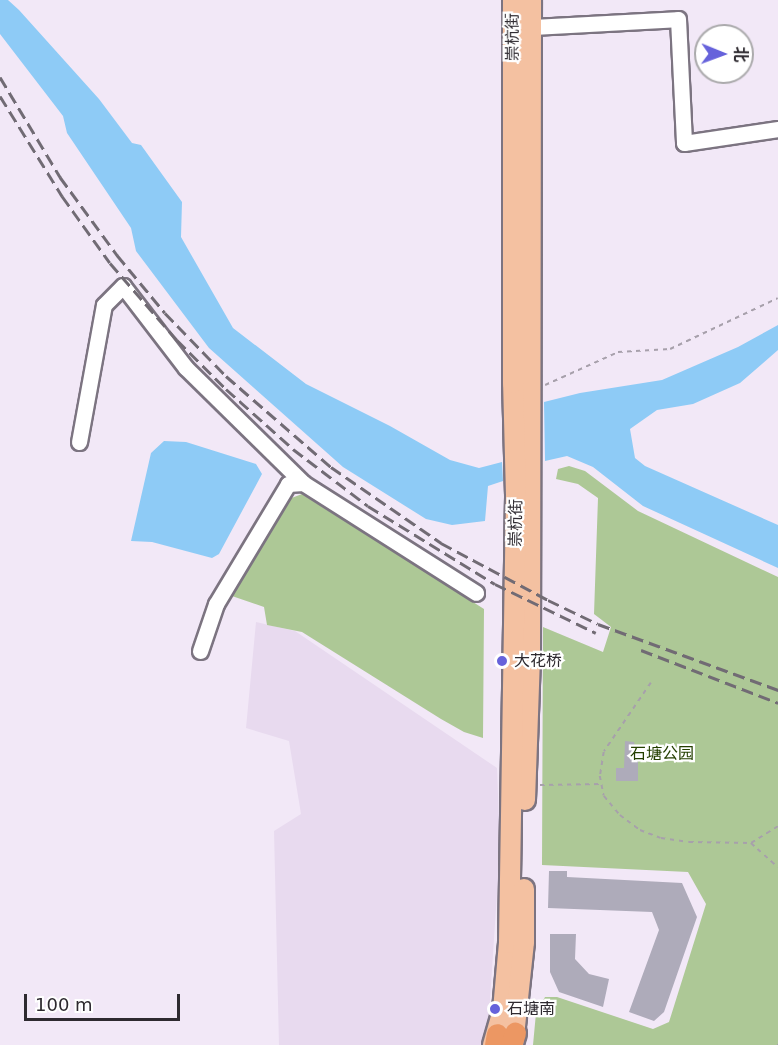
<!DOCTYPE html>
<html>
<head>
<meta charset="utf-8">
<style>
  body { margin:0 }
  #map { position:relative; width:778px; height:1045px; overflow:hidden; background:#f2e8f7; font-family:"DejaVu Sans","Noto Sans SC",sans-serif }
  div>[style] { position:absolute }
  .built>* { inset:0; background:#e8daef }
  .green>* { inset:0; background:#adc896 }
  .water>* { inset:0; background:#8ecbf6 }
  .building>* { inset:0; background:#aeabba }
  .path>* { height:1.5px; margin-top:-0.75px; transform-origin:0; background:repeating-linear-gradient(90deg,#a7a0ab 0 4.5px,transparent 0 9px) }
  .roads { filter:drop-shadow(2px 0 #7c7481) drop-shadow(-2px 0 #7c7481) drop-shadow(0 2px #7c7481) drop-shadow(0 -2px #7c7481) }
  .minor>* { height:15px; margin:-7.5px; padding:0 7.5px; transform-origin:7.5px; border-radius:7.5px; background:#fff }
  .major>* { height:20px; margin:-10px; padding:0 10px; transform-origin:10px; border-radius:10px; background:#f4c1a1 }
  .highway>* { height:21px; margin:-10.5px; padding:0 10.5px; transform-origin:10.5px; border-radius:10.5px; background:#ec9763 }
  .rail>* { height:3px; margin-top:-1.5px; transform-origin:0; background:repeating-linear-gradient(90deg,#716b74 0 12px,transparent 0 18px) }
  .dots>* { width:16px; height:16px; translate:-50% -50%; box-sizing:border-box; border:3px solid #fff; border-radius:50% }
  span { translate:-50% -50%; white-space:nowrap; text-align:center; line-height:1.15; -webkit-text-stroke:4.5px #fff; paint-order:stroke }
  .street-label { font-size:16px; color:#2e2a30 }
  .poi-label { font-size:16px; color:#2e2a30 }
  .left { translate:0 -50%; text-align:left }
  .park-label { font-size:16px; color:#243f00 }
  .north { position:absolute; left:694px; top:24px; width:60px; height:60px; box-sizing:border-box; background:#fff; border:2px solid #abaaac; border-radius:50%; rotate:91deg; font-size:16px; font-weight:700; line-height:24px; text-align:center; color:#2e2a30 }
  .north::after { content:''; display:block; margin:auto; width:21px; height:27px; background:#6662db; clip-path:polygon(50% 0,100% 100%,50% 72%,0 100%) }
  .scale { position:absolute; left:24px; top:994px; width:156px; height:27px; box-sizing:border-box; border:3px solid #2e2a30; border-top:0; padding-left:8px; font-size:18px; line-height:21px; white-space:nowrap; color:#2e2a30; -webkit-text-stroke:4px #fff; paint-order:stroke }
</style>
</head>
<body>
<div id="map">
  <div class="built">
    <i style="clip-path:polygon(256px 622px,295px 631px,497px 768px,500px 848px,489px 1015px,482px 1045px,279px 1045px,274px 831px,301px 814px,289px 741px,246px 728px)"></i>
  </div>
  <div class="green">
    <i style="clip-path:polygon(569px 466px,585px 471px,638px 511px,778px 577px,778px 1045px,533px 1045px,536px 1013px,545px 997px,557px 997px,653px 1029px,669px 1022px,706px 904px,688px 872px,542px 865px,543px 627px,603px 652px,611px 627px,594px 614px,598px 498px,578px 484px,556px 479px,558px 469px)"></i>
    <i style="clip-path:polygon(302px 494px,484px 609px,483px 738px,464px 732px,441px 719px,302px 632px,267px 625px,264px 607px,229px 595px,252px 551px,289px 499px)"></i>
  </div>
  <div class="water">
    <i style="clip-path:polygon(0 0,8px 0,19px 10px,99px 99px,132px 143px,141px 145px,182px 202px,181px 237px,233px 328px,306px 384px,390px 426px,450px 460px,479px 468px,502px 462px,503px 481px,488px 486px,485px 521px,452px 525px,426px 519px,343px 467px,209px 348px,136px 251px,131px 228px,67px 133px,63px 116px,0 34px)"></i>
    <i style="clip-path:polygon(778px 325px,778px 350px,740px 383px,693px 404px,657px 410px,630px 429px,635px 458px,645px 466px,778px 525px,778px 568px,643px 506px,593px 467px,567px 456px,545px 461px,544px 402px,580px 393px,662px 380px,738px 347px)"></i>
    <i style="clip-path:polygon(164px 441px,186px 442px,256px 464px,262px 474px,219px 554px,212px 558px,152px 542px,131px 541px,151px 453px)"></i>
  </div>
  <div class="building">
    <i style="clip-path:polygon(625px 741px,634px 742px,635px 747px,644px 747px,644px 760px,638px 760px,638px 781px,616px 781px,616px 768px,624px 768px)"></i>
    <i style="clip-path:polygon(549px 871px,567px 871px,567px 877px,682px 883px,697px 917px,664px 1012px,654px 1021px,629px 1012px,659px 930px,652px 912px,548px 908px)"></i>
    <i style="clip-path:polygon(550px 934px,576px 934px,575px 959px,589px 974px,609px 979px,603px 1007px,559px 992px,550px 972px)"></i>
  </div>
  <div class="path">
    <i style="left:545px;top:385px;width:80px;rotate:-24.3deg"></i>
    <i style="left:618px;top:352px;width:52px;rotate:-3.3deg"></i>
    <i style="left:670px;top:349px;width:119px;rotate:-25.3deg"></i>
    <i style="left:651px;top:683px;width:83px;rotate:124.3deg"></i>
    <i style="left:604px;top:752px;width:24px;rotate:99deg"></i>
    <i style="left:600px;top:776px;width:20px;rotate:79deg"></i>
    <i style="left:604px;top:796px;width:25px;rotate:50deg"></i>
    <i style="left:620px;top:815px;width:25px;rotate:37deg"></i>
    <i style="left:640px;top:830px;width:22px;rotate:21deg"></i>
    <i style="left:661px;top:838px;width:28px;rotate:8deg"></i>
    <i style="left:689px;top:842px;width:62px;rotate:0.9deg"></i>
    <i style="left:751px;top:843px;width:36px;rotate:42deg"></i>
    <i style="left:540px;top:785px;width:61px;rotate:-0.9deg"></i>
    <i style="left:751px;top:843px;width:32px;rotate:-32deg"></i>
    <i style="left:777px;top:1045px;width:1px"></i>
  </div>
  <div class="roads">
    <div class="minor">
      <i style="left:531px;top:27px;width:147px;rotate:-3.1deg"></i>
      <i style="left:678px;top:19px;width:124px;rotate:87.2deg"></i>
      <i style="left:684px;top:143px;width:95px;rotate:-8.5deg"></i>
      <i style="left:79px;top:442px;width:139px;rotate:-79.7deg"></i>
      <i style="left:104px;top:305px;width:27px;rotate:-45deg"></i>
      <i style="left:123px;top:286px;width:103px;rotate:52.5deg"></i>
      <i style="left:186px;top:368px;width:164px;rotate:44.5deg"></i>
      <i style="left:200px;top:651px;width:50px;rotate:-71.2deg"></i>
      <i style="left:216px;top:604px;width:140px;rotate:-59deg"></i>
      <i style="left:288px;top:484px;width:15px;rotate:-4deg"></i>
      <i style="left:303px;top:483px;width:205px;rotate:32.4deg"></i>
    </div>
    <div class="major">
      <i style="left:525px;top:800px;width:140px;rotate:-88deg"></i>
      <i style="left:530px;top:660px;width:660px;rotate:-89.91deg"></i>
      <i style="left:493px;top:1045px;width:36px;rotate:-74deg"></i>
      <i style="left:503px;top:1010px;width:67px;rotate:-84.9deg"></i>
      <i style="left:509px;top:943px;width:448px;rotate:-89.1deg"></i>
      <i style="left:516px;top:495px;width:112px;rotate:-91.5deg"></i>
      <i style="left:513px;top:383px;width:383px;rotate:-90deg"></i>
      <i style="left:513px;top:1045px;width:104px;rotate:-83.9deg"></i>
      <i style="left:524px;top:942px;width:53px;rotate:-90deg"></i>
    </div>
    <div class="highway">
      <i style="left:495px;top:1045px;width:11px;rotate:-80deg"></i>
      <i style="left:511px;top:1045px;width:13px;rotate:-72deg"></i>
    </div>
  </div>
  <div class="rail">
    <i style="left:0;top:77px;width:117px;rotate:59deg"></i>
    <i style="left:60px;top:177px;width:97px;rotate:53.8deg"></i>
    <i style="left:117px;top:255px;width:75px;rotate:50.4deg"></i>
    <i style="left:165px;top:313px;width:88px;rotate:45.9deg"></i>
    <i style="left:226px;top:376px;width:139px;rotate:40.9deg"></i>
    <i style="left:331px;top:467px;width:134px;rotate:34.6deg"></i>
    <i style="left:441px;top:543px;width:121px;rotate:28deg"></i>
    <i style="left:548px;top:600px;width:55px;rotate:25.6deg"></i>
    <i style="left:598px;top:624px;width:192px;rotate:20.1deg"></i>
    <i style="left:0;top:96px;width:118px;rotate:58.2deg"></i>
    <i style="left:62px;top:196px;width:82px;rotate:54.4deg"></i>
    <i style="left:110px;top:263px;width:102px;rotate:49deg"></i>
    <i style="left:177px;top:340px;width:69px;rotate:45deg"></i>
    <i style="left:226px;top:389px;width:90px;rotate:41.8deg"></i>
    <i style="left:293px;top:449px;width:94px;rotate:37.2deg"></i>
    <i style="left:368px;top:506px;width:149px;rotate:31.6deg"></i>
    <i style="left:495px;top:584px;width:112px;rotate:25.9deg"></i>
    <i style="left:641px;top:650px;width:147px;rotate:21.1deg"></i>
  </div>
  <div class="dots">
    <i style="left:502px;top:661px;background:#6662db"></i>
    <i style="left:495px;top:1009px;background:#6662db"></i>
  </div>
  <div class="street-label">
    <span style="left:513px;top:37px;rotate:-90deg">崇杭街</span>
    <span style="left:516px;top:523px;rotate:-89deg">崇杭街</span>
  </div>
  <div class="poi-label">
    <span class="left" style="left:514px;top:661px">大花桥</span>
    <span class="left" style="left:507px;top:1009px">石塘南</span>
  </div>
  <div class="park-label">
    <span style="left:662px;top:754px">石塘公园</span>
  </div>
  <div class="north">北</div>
  <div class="scale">100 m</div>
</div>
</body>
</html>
